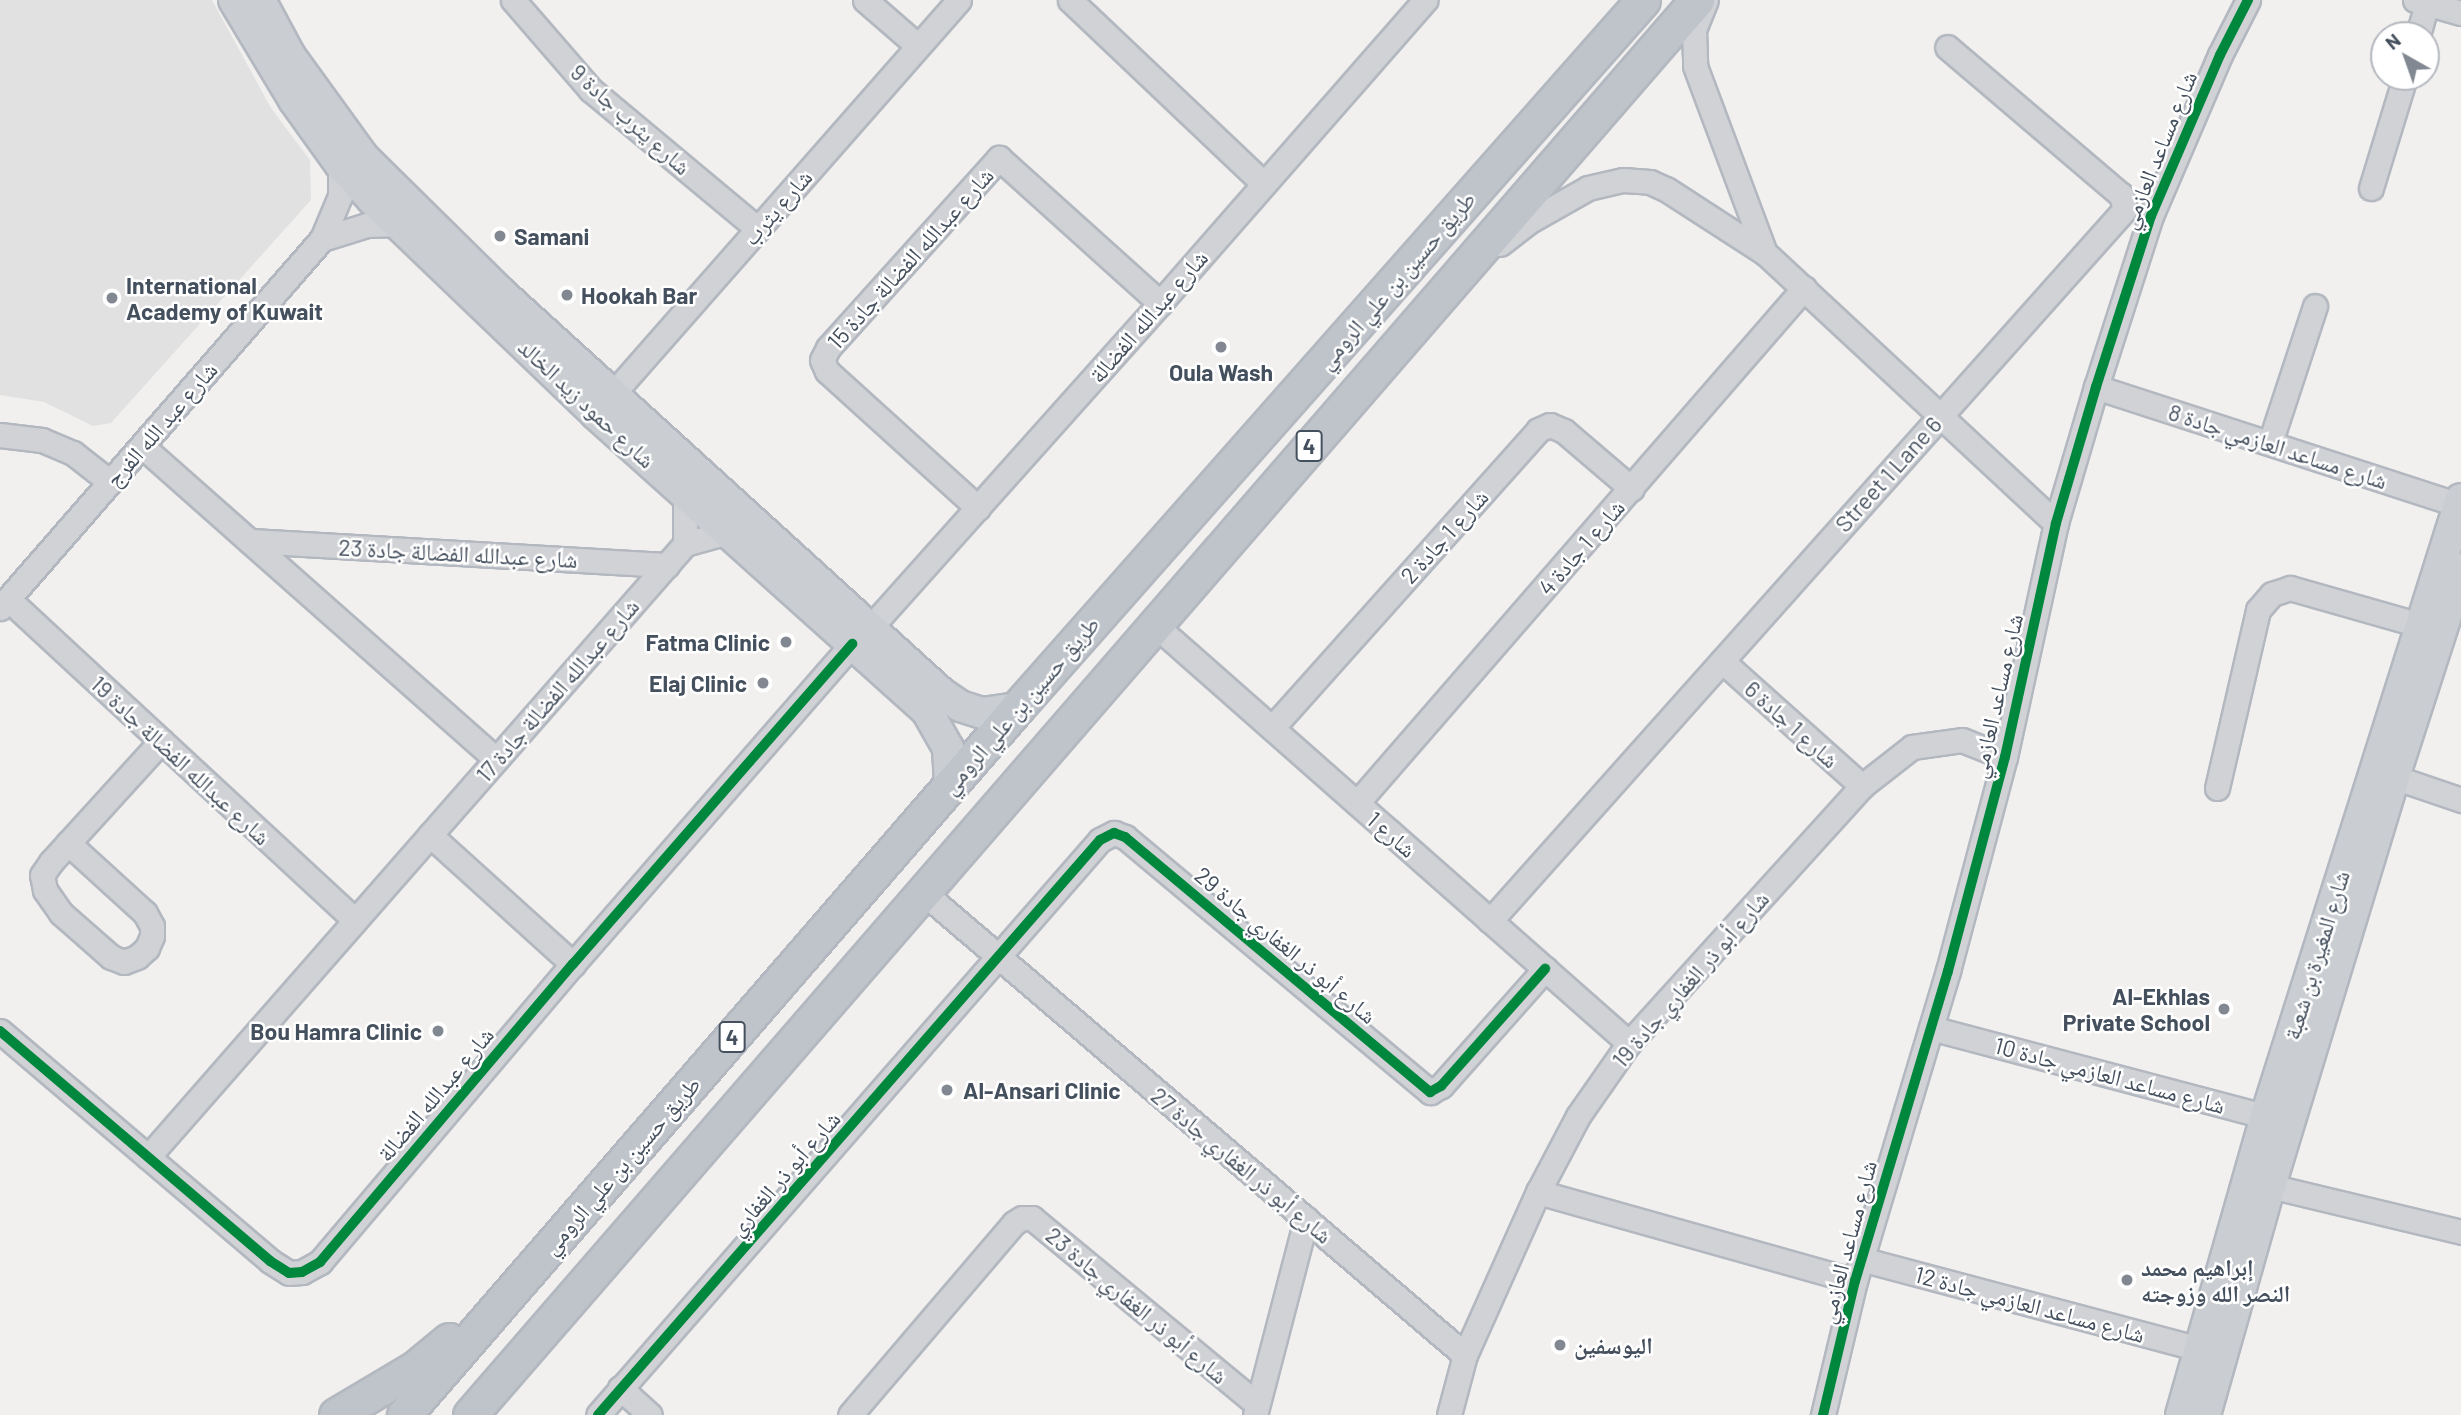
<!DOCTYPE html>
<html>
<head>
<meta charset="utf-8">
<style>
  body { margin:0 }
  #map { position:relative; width:2461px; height:1415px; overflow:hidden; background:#f1f0ef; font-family:Barlow,"Noto Naskh Arabic",sans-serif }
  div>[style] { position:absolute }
  .education>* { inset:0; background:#e2e1e2 }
  .roads { filter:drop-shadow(2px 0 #b3b8c0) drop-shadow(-2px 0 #b3b8c0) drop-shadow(0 2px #b3b8c0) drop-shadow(0 -2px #b3b8c0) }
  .minor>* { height:23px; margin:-11.5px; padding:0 11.5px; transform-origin:11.5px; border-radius:11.5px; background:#d1d2d6 }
  .major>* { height:30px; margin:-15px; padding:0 15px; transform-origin:15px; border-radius:15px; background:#cacdd1 }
  .highway>* { height:33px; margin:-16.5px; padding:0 16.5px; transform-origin:16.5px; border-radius:16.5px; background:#bfc3ca }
  .cycleway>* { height:10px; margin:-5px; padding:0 5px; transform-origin:5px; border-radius:5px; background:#00873e }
  .dots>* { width:19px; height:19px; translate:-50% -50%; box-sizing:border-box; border:4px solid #fff; border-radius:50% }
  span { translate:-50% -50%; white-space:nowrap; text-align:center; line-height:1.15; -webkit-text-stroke:5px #fff; paint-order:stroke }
  .shield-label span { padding:2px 5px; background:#fff; border:2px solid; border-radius:5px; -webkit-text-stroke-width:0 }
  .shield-label { font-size:21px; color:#45505e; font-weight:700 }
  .street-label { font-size:23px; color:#45505e }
  .poi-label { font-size:23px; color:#45505e; font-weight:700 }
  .left { translate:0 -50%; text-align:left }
  .right { translate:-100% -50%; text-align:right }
  .north { position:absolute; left:2370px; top:21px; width:70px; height:70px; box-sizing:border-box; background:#fff; border:2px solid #b5b9bf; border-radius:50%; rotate:320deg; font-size:19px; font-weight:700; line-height:28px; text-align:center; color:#45505e }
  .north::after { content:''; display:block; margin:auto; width:24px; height:32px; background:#818891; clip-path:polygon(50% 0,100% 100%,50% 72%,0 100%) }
</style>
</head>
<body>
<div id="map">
  <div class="education">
    <i style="clip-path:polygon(0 0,212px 0,271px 108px,310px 160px,311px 200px,111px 423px,93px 426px,44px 402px,0 395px)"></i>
  </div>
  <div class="roads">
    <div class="minor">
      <i style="left:513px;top:0;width:119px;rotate:49.1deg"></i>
      <i style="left:591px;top:90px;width:217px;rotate:39.8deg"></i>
      <i style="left:865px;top:0;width:70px;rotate:41deg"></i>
      <i style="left:1070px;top:0;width:267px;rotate:43.5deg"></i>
      <i style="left:1706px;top:0;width:32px;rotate:112deg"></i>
      <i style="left:1694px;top:30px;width:36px;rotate:88deg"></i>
      <i style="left:1695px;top:66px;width:200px;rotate:69.5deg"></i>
      <i style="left:2415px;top:0;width:48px;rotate:15.8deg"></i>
      <i style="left:2418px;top:35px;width:32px;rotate:-74deg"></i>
      <i style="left:2371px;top:188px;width:116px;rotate:-73deg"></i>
      <i style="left:322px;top:239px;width:47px;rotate:-17.3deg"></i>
      <i style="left:367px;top:225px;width:31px;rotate:-2deg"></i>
      <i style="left:1500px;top:244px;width:36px;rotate:-38deg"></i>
      <i style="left:1528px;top:222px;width:69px;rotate:-29.5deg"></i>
      <i style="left:1588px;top:188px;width:36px;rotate:-13deg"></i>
      <i style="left:1623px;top:180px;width:27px;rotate:4deg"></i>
      <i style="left:1650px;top:182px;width:17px;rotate:24deg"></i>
      <i style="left:1666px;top:189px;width:118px;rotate:32.9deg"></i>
      <i style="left:1765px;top:253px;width:397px;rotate:42.9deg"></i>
      <i style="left:2096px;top:387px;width:382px;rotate:18deg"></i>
      <i style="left:603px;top:405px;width:539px;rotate:-48.68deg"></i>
      <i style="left:0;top:435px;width:42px;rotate:6.8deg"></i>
      <i style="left:42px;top:440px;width:34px;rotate:23deg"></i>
      <i style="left:73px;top:453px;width:47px;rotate:38.1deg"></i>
      <i style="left:2270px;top:443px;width:144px;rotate:-71.8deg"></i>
      <i style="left:142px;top:446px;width:473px;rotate:41.5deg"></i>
      <i style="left:978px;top:508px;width:204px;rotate:-137.8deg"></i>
      <i style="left:827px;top:371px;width:12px;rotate:-114deg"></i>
      <i style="left:822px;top:360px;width:13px;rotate:-63deg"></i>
      <i style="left:828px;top:348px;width:256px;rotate:-48deg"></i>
      <i style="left:999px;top:158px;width:217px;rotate:42deg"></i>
      <i style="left:250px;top:541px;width:418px;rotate:3.3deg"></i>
      <i style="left:685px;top:544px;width:50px;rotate:-90deg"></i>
      <i style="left:8px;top:599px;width:473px;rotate:42.8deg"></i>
      <i style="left:0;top:608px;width:490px;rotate:-48.9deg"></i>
      <i style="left:322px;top:239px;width:47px;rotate:-67.3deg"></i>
      <i style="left:340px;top:196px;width:32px;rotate:-90deg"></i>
      <i style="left:1155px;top:625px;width:632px;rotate:41.41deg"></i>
      <i style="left:868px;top:630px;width:438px;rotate:-48.2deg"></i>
      <i style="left:1160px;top:303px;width:403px;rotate:-48.8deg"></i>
      <i style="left:1722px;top:661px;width:188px;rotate:41.8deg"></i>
      <i style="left:1272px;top:728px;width:399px;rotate:-48.2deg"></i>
      <i style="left:1538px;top:430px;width:13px;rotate:-23deg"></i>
      <i style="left:1550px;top:425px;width:15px;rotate:23deg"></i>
      <i style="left:1564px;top:431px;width:89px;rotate:40.5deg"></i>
      <i style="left:2394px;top:777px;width:71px;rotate:18.9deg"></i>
      <i style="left:2217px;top:788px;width:183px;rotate:-77deg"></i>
      <i style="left:2258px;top:610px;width:21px;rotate:-49deg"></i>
      <i style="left:2272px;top:594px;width:19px;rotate:-18deg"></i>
      <i style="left:2290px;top:588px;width:135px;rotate:15.9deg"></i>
      <i style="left:1357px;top:803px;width:682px;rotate:-49.04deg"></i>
      <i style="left:430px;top:835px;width:193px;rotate:42.1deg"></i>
      <i style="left:68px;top:843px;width:104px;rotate:42.3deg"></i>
      <i style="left:145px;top:913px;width:15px;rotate:62deg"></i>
      <i style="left:152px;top:926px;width:10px;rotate:90deg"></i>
      <i style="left:152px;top:936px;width:13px;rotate:113deg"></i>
      <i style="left:147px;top:948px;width:13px;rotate:138deg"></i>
      <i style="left:137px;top:957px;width:14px;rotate:159deg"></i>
      <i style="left:124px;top:962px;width:14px;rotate:-159deg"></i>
      <i style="left:111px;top:957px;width:67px;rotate:-138.7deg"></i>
      <i style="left:61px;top:913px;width:28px;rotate:-125deg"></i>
      <i style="left:45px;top:890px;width:15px;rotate:-101deg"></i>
      <i style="left:42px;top:875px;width:16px;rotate:-55deg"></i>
      <i style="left:51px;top:862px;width:164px;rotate:-47.7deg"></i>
      <i style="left:924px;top:893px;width:711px;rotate:40.5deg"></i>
      <i style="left:1490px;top:921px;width:954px;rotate:-48.27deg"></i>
      <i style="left:2125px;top:209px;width:15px;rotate:-106deg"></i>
      <i style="left:2121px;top:195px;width:228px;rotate:-139.6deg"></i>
      <i style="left:1931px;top:1028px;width:361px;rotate:14.8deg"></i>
      <i style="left:0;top:1031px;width:355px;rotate:40.4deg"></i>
      <i style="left:270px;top:1261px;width:22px;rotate:32deg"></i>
      <i style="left:289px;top:1273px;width:13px;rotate:-4deg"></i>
      <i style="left:302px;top:1272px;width:21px;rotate:-29deg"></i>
      <i style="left:320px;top:1262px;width:391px;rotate:-49.7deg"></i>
      <i style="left:573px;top:964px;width:425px;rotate:-48.9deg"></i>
      <i style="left:148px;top:1157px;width:815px;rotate:-48.78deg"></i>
      <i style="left:685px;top:544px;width:45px;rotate:-15.6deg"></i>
      <i style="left:2270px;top:1186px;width:196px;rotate:13.5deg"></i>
      <i style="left:1538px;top:1192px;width:329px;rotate:15.7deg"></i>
      <i style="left:1861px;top:1259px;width:350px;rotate:14.9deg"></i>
      <i style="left:620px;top:1388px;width:40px;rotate:42deg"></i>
      <i style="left:598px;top:1415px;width:763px;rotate:-48.88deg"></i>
      <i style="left:1100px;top:840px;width:16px;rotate:-27deg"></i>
      <i style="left:1114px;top:833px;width:12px;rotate:20deg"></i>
      <i style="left:1125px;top:837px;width:398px;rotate:39.9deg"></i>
      <i style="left:1430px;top:1092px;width:13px;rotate:-29deg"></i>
      <i style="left:1441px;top:1086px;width:157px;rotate:-48.4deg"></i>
      <i style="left:850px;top:1415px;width:253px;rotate:-49.5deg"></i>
      <i style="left:1014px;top:1223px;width:9px;rotate:-32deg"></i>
      <i style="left:1022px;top:1218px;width:10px"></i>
      <i style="left:1032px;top:1218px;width:292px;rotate:39.6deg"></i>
      <i style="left:1255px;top:1415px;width:203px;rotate:-75.4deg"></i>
      <i style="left:1449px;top:1415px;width:62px;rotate:-75.1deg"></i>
      <i style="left:1465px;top:1355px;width:179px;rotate:-65.9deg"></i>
      <i style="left:1538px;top:1192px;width:86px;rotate:-62.2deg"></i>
      <i style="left:1578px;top:1116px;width:89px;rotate:-55.1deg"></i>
      <i style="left:1629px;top:1043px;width:347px;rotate:-47.8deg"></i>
      <i style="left:1862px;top:786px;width:63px;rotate:-38deg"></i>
      <i style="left:1912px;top:747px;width:50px;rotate:-8deg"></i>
      <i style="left:1962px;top:740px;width:46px;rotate:21.6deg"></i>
      <i style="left:1823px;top:1415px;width:138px;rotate:-76.6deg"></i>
      <i style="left:1855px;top:1281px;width:324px;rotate:-73.3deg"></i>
      <i style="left:1948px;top:971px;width:221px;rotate:-75.1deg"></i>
      <i style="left:2005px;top:757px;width:239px;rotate:-77.7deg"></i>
      <i style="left:2056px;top:523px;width:142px;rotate:-73.6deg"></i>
      <i style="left:2096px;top:387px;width:180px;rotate:-72.2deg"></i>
      <i style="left:2151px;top:216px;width:175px;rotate:-66.8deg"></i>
      <i style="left:2220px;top:55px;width:62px;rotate:-63deg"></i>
    </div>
    <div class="major">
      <i style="left:234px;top:0;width:117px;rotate:59deg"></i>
      <i style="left:294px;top:100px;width:79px;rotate:54.3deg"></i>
      <i style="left:340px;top:164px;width:47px;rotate:47.6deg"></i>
      <i style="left:372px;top:199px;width:310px;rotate:43.8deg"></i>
      <i style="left:596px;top:414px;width:445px;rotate:41.9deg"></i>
      <i style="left:927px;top:711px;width:43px;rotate:60.4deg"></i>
      <i style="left:948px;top:748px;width:37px;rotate:87deg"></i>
      <i style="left:260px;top:0;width:64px;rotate:61.8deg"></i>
      <i style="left:290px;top:56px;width:125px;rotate:54.1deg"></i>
      <i style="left:363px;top:157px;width:194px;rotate:44.6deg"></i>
      <i style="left:501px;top:293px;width:595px;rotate:42.27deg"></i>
      <i style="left:941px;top:693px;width:23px;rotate:34deg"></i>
      <i style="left:960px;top:706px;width:23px;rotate:18deg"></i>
      <i style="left:982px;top:713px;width:35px;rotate:-8deg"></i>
      <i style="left:2181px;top:1415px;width:311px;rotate:-74.1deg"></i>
      <i style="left:2266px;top:1116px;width:647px;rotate:-72.46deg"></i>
      <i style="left:2205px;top:1415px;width:238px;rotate:-74.2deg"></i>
      <i style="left:2270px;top:1186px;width:427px;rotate:-73.1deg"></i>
      <i style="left:2394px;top:777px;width:219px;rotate:-72.1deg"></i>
    </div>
    <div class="highway">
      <i style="left:336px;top:1415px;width:92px;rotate:-30.7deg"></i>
      <i style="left:415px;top:1368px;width:44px;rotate:-39.5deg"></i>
      <i style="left:404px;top:1415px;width:936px;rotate:-49.07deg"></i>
      <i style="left:1017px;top:708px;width:945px;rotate:-48.52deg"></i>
      <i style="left:470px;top:1415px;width:1873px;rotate:-49.07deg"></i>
    </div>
  </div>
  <div class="cycleway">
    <i style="left:0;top:1031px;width:355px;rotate:40.4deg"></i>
    <i style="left:270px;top:1261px;width:22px;rotate:32deg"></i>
    <i style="left:289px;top:1273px;width:13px;rotate:-4deg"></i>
    <i style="left:302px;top:1272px;width:21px;rotate:-29deg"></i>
    <i style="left:320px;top:1262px;width:391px;rotate:-49.7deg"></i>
    <i style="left:573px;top:964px;width:425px;rotate:-48.9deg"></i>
    <i style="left:598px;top:1415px;width:763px;rotate:-48.88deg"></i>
    <i style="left:1100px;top:840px;width:16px;rotate:-27deg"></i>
    <i style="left:1114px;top:833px;width:12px;rotate:20deg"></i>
    <i style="left:1125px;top:837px;width:398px;rotate:39.9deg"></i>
    <i style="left:1430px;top:1092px;width:13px;rotate:-29deg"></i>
    <i style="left:1441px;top:1086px;width:157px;rotate:-48.4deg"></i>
    <i style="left:1823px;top:1415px;width:138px;rotate:-76.6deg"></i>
    <i style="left:1855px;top:1281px;width:324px;rotate:-73.3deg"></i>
    <i style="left:1948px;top:971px;width:221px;rotate:-75.1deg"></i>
    <i style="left:2005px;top:757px;width:239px;rotate:-77.7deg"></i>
    <i style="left:2056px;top:523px;width:142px;rotate:-73.6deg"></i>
    <i style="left:2096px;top:387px;width:180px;rotate:-72.2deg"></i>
    <i style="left:2151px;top:216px;width:175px;rotate:-66.8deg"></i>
    <i style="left:2220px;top:55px;width:62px;rotate:-63deg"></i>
  </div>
  <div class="dots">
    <i style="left:500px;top:236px;background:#818891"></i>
    <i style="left:567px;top:295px;background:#818891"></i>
    <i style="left:112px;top:298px;background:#818891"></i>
    <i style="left:1221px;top:347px;background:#818891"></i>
    <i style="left:786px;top:642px;background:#818891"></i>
    <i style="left:763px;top:683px;background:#818891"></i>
    <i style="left:2224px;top:1009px;background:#818891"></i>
    <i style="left:438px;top:1031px;background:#818891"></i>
    <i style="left:947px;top:1090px;background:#818891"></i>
    <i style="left:2127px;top:1280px;background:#818891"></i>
    <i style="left:1560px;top:1345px;background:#818891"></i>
  </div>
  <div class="shield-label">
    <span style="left:1309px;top:446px">4</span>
    <span style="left:732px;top:1037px">4</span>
  </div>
  <div class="street-label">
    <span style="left:631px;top:119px;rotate:42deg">شارع يثرب جادة 9</span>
    <span style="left:2158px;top:150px;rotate:-68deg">شارع مساعد العازمي</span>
    <span style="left:777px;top:207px;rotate:-49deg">شارع يثرب</span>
    <span style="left:910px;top:258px;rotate:-48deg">شارع عبدالله الفضالة جادة 15</span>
    <span style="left:1396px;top:280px;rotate:-49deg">طريق حسين بن علي الرومي</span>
    <span style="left:1148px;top:316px;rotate:-49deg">شارع عبدالله الفضالة</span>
    <span style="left:587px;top:403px;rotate:43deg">شارع حمود زيد الخالد</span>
    <span style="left:161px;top:424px;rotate:-49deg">شارع عبد الله الفرج</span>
    <span style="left:2278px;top:446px;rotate:18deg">شارع مساعد العازمي جادة 8</span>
    <span style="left:1888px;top:474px;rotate:-48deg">Street 1 Lane 6</span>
    <span style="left:1444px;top:536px;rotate:-48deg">شارع 1 جادة 2</span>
    <span style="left:1581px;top:547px;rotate:-49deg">شارع 1 جادة 4</span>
    <span style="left:458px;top:553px;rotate:3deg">شارع عبدالله الفضالة جادة 23</span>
    <span style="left:557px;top:690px;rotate:-49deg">شارع عبدالله الفضالة جادة 17</span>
    <span style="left:1996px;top:696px;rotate:-77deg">شارع مساعد العازمي</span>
    <span style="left:1020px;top:705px;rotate:-49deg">طريق حسين بن علي الرومي</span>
    <span style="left:1792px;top:724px;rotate:42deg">شارع 1 جادة 6</span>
    <span style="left:181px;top:760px;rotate:43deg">شارع عبدالله الفضالة جادة 19</span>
    <span style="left:1392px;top:834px;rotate:41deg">شارع 1</span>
    <span style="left:1286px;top:945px;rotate:40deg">شارع أبو ذر الغفاري جادة 29</span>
    <span style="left:2316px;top:955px;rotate:-73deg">شارع المغيرة بن شعبة</span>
    <span style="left:1690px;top:979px;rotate:-49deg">شارع أبو ذر الغفاري جادة 19</span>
    <span style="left:2110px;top:1075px;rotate:15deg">شارع مساعد العازمي جادة 10</span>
    <span style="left:435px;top:1094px;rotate:-50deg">شارع عبدالله الفضالة</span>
    <span style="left:621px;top:1165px;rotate:-49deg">طريق حسين بن علي الرومي</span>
    <span style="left:1242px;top:1165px;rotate:40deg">شارع أبو ذر الغفاري جادة 27</span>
    <span style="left:784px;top:1173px;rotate:-49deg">شارع أبو ذر الغفاري</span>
    <span style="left:1847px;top:1242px;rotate:-75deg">شارع مساعد العازمي</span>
    <span style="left:2030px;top:1304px;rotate:15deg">شارع مساعد العازمي جادة 12</span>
    <span style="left:1137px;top:1305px;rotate:40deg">شارع أبو ذر الغفاري جادة 23</span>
  </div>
  <div class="poi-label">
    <span class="left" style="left:514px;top:236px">Samani</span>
    <span class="left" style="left:126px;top:298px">International<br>Academy of Kuwait</span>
    <span class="left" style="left:581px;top:295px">Hookah Bar</span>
    <span style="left:1221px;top:372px">Oula Wash</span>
    <span class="right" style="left:770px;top:642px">Fatma Clinic</span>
    <span class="right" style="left:747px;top:683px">Elaj Clinic</span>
    <span class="right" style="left:2210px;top:1009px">Al-Ekhlas<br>Private School</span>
    <span class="right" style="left:422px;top:1031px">Bou Hamra Clinic</span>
    <span class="left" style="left:963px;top:1090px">Al-Ansari Clinic</span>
    <span class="left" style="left:2141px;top:1280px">إبراهيم محمد<br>النصر الله وزوجته</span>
    <span class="left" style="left:1574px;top:1345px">اليوسفين</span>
  </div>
  <div class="north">N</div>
</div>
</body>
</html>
